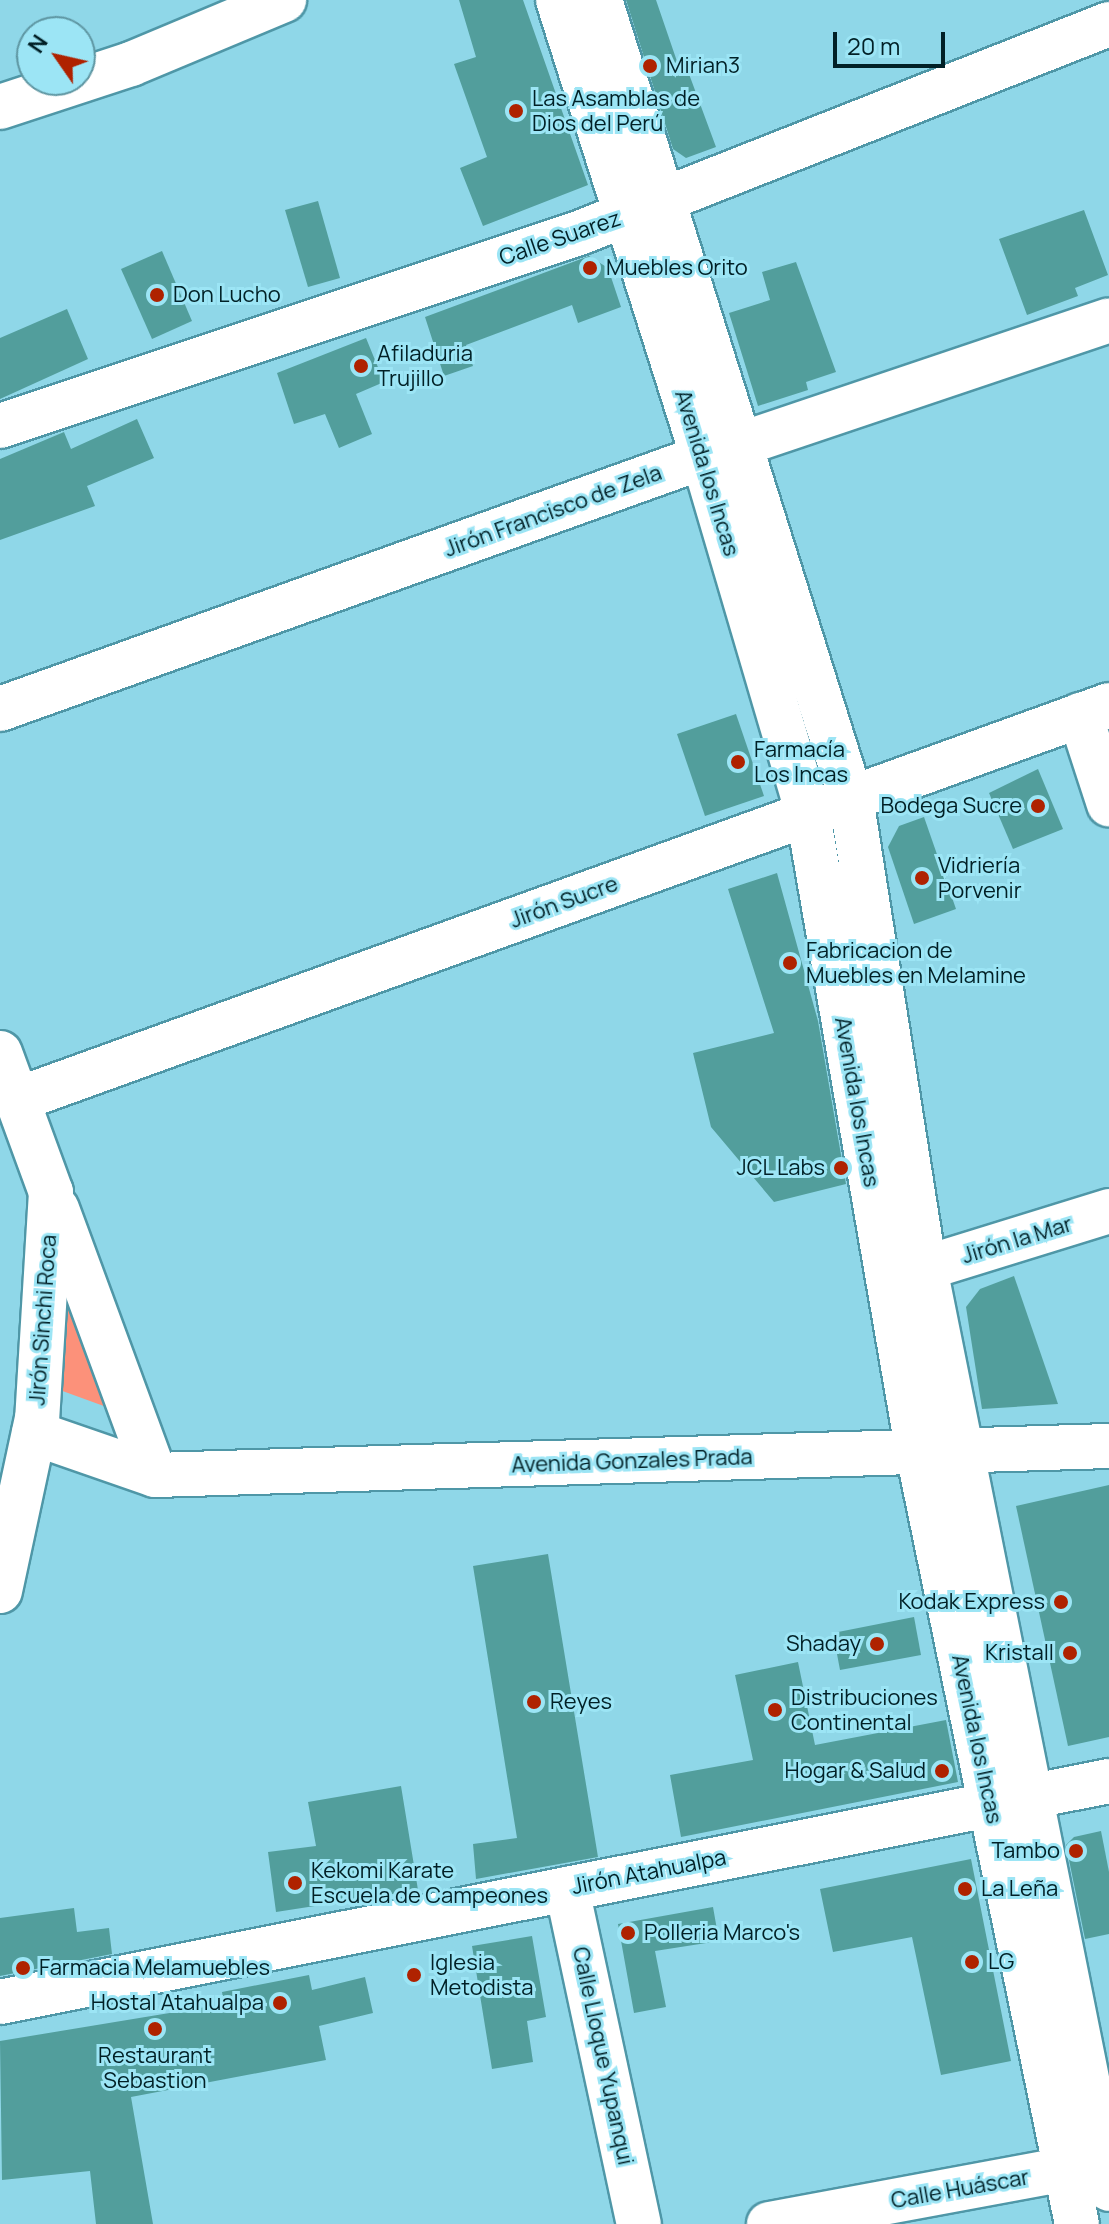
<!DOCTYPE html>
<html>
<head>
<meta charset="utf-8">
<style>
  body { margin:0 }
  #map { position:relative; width:1109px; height:2224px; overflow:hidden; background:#8fd7e8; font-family:Manrope,sans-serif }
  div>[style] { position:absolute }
  .green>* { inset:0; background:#fc917a }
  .building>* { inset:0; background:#529e9c }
  .roads { filter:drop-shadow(2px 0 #4f97a7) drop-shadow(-2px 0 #4f97a7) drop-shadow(0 2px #4f97a7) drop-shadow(0 -2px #4f97a7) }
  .minor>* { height:44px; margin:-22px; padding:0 22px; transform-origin:22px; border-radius:22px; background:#fff }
  .dots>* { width:22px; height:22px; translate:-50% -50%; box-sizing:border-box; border:4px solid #9ce5f5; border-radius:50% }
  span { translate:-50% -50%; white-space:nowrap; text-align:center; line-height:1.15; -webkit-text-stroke:6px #9ce5f5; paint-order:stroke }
  .poi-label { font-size:22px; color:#012026 }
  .left { translate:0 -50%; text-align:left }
  .right { translate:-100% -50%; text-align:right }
  .street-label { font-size:22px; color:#012026 }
  .north { position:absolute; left:16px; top:16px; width:80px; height:80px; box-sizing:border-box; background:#9ce5f5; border:2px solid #5e96a2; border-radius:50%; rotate:304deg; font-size:22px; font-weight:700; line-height:32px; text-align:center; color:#012026 }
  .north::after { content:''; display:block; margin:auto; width:28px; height:36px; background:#af2200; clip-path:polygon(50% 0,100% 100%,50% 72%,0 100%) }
  .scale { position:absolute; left:833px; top:32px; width:112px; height:36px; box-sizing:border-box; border:4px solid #012026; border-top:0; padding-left:10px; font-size:24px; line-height:28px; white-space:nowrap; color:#012026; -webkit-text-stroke:6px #9ce5f5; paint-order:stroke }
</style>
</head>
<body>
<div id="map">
  <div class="green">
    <i style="clip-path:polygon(70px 1294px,112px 1409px,57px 1389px)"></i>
  </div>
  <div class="building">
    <i style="clip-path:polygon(459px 0,523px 0,588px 185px,483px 226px,460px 168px,487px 157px,454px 64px,476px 57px)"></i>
    <i style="clip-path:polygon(626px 0,656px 0,682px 76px,689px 74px,716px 147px,686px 158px,673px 149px)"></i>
    <i style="clip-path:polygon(318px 201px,340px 278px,308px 287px,285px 210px)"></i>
    <i style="clip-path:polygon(1084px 210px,1108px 275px,1075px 288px,1078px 296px,1027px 315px,999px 239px)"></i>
    <i style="clip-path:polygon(162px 251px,192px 321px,152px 339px,121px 269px)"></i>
    <i style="clip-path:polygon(589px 256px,608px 268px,621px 307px,578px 323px,572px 305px,466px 345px,473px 366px,444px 376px,425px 317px)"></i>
    <i style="clip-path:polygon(796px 262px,836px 372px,806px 382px,808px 390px,758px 406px,729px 313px,770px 300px,762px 272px)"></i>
    <i style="clip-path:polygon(67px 309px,88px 359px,0 399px,0 338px)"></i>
    <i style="clip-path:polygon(366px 338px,384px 382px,356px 394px,372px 434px,339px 448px,325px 414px,294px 424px,277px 373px)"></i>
    <i style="clip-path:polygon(137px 419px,154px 458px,87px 486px,95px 506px,0 540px,0 459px,64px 432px,71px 449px)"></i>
    <i style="clip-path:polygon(736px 714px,764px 796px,705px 816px,677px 734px)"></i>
    <i style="clip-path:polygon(1038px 769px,1063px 829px,1013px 849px,989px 793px)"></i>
    <i style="clip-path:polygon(924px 817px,956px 909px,914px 924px,888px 847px,899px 826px)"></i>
    <i style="clip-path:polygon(777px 873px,818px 1021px,846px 1184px,774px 1202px,711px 1127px,693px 1053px,774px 1033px,728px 889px)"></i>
    <i style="clip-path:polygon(1014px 1276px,1058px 1404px,982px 1409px,966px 1307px,980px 1289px)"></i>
    <i style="clip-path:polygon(1109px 1485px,1109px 1737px,1068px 1746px,1016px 1506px)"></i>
    <i style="clip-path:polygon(548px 1554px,598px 1857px,476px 1879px,473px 1844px,517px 1838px,473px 1566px)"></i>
    <i style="clip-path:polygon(914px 1617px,921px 1655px,840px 1670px,833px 1633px)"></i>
    <i style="clip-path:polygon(798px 1662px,815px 1745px,946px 1720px,958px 1782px,681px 1837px,670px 1775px,753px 1760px,735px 1675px)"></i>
    <i style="clip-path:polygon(401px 1786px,418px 1890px,276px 1912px,268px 1852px,316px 1846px,308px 1802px)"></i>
    <i style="clip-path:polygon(1101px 1831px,1109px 1872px,1109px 1934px,1085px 1939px,1066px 1845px,1074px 1837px)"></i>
    <i style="clip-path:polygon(971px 1859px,1011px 2061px,941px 2075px,912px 1937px,833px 1952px,820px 1889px)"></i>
    <i style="clip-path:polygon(713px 1907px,719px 1941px,655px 1951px,666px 2007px,634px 2013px,618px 1924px)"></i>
    <i style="clip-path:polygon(74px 1908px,77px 1932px,109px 1928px,112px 1954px,0 1976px,0 1918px)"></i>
    <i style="clip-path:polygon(532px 1936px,546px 2017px,527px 2021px,533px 2062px,492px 2069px,472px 1946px)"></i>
    <i style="clip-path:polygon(309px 1975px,312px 1990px,365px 1977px,373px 2013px,319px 2026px,326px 2060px,131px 2097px,153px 2224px,96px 2224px,90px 2171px,2px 2180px,0 2041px,224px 2004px,222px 1992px)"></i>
  </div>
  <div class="roads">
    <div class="minor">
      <i style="left:558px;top:0;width:479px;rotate:72.4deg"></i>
      <i style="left:703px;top:457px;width:372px;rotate:73.6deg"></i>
      <i style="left:808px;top:814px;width:648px;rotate:80.23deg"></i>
      <i style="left:918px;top:1453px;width:787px;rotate:78.35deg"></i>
      <i style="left:600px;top:0;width:837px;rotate:72.54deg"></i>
      <i style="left:851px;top:798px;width:476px;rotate:81.1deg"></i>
      <i style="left:925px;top:1268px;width:939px;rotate:78.7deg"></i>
      <i style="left:0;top:107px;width:138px;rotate:-18.2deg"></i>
      <i style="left:131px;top:64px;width:166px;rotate:-22.7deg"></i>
      <i style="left:0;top:426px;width:610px;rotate:-18.43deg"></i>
      <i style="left:579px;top:233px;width:570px;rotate:-21.52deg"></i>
      <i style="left:0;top:709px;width:747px;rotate:-19.72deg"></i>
      <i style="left:703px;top:457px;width:428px;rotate:-18.6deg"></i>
      <i style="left:1080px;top:715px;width:94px;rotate:72deg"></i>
      <i style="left:0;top:1053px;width:148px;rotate:69.9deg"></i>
      <i style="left:51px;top:1192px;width:226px;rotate:93.5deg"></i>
      <i style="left:37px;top:1418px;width:177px;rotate:102.1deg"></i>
      <i style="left:19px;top:1099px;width:1159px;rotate:-19.87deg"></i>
      <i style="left:57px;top:1209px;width:283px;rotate:69.8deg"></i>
      <i style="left:925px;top:1268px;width:193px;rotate:-17.2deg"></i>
      <i style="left:34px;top:1433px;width:128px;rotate:19.1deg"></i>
      <i style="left:155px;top:1475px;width:954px;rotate:-1.74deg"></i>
      <i style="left:567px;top:1889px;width:343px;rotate:77.9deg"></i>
      <i style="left:0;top:2002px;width:1131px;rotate:-11.27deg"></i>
      <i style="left:769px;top:2224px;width:330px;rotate:-10.5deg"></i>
    </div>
  </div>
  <div class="dots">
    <i style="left:650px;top:66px;background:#af2200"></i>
    <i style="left:516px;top:111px;background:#af2200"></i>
    <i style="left:590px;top:268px;background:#af2200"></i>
    <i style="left:157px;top:295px;background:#af2200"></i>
    <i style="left:361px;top:366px;background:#af2200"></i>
    <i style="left:738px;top:762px;background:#af2200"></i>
    <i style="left:1038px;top:806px;background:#af2200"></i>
    <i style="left:922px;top:878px;background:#af2200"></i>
    <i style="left:790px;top:963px;background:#af2200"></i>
    <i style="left:841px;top:1168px;background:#af2200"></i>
    <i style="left:1061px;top:1602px;background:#af2200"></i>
    <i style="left:877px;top:1644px;background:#af2200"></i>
    <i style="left:1070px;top:1653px;background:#af2200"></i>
    <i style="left:534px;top:1702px;background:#af2200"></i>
    <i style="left:775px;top:1710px;background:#af2200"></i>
    <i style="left:942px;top:1771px;background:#af2200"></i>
    <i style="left:1076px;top:1851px;background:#af2200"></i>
    <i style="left:295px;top:1883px;background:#af2200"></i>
    <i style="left:965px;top:1889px;background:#af2200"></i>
    <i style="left:628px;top:1933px;background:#af2200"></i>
    <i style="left:972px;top:1962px;background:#af2200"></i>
    <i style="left:23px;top:1968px;background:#af2200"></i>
    <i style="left:414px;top:1975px;background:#af2200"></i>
    <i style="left:280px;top:2003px;background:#af2200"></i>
    <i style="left:155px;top:2029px;background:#af2200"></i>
  </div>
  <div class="poi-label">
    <span class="left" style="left:666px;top:66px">Mirian3</span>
    <span class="left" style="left:532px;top:111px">Las Asamblas de<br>Dios del Perú</span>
    <span class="left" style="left:606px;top:268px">Muebles Orito</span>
    <span class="left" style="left:173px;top:295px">Don Lucho</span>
    <span class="left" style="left:377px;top:366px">Afiladuria<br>Trujillo</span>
    <span class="left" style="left:754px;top:762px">Farmacía<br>Los Incas</span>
    <span class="right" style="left:1022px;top:806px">Bodega Sucre</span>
    <span class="left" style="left:938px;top:878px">Vidriería<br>Porvenir</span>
    <span class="left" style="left:806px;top:963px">Fabricacion de<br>Muebles en Melamine</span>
    <span class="right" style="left:825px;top:1168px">JCL Labs</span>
    <span class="right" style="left:1045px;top:1602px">Kodak Express</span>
    <span class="right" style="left:861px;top:1644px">Shaday</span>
    <span class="right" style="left:1054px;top:1653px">Kristall</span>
    <span class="left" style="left:791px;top:1710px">Distribuciones<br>Continental</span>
    <span class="left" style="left:550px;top:1702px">Reyes</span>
    <span class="right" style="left:926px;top:1771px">Hogar &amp; Salud</span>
    <span class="right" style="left:1060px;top:1851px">Tambo</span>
    <span class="left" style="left:311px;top:1883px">Kekomi Karate<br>Escuela de Campeones</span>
    <span class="left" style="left:981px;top:1889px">La Leña</span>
    <span class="left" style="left:644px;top:1933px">Polleria Marco's</span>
    <span class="left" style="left:430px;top:1975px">Iglesia<br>Metodista</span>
    <span class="left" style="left:988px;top:1962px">LG</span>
    <span class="left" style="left:39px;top:1968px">Farmacia Melamuebles</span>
    <span class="right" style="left:264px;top:2003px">Hostal Atahualpa</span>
    <span style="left:155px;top:2068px">Restaurant<br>Sebastion</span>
  </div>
  <div class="street-label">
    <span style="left:560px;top:238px;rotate:-19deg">Calle Suarez</span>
    <span style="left:707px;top:473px;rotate:73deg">Avenida los Incas</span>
    <span style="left:553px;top:511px;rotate:-20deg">Jirón Francisco de Zela</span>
    <span style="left:564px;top:902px;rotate:-20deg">Jirón Sucre</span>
    <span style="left:857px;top:1102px;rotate:80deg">Avenida los Incas</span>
    <span style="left:1017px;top:1240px;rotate:-17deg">Jirón la Mar</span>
    <span style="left:43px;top:1320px;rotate:-86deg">Jirón Sinchi Roca</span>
    <span style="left:632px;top:1461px;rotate:-2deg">Avenida Gonzales Prada</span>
    <span style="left:977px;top:1739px;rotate:78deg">Avenida los Incas</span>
    <span style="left:649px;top:1872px;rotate:-11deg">Jirón Atahualpa</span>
    <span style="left:603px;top:2056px;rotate:78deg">Calle Lloque Yupanqui</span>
    <span style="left:960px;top:2189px;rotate:-10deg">Calle Huáscar</span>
  </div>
  <div class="north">N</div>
  <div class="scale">20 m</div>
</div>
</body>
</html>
